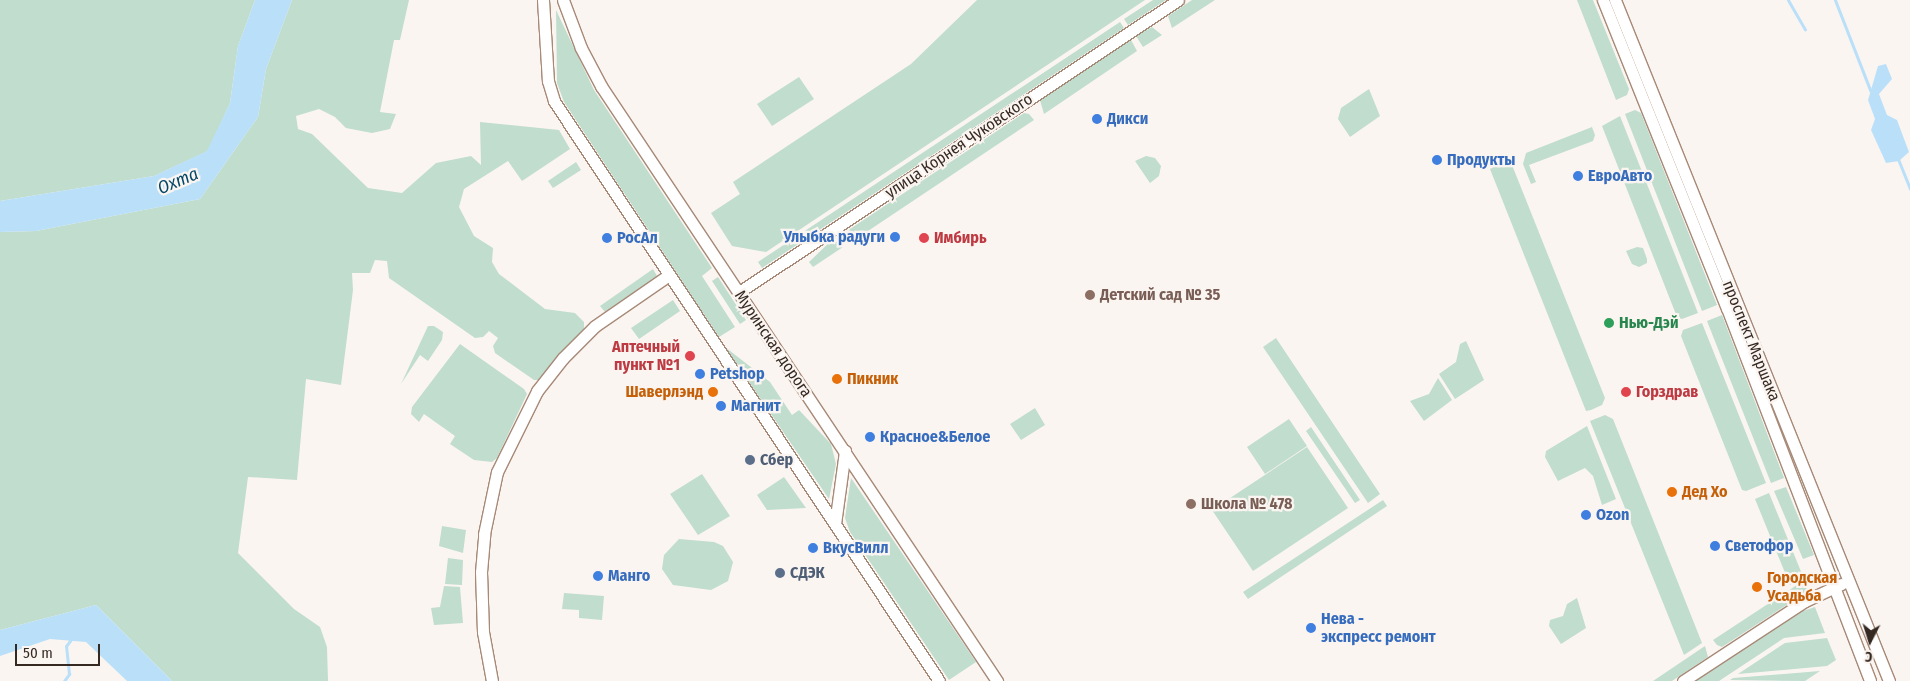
<!DOCTYPE html>
<html>
<head>
<meta charset="utf-8">
<style>
  body { margin:0 }
  #map { position:relative; width:1910px; height:681px; overflow:hidden; background:#fbf5f1; font-family:"Fira Sans Condensed",sans-serif }
  div>[style] { position:absolute }
  .green>* { inset:0; background:#c0ddce }
  .water>* { inset:0; background:#bae0f9 }
  .stream>* { height:3px; margin:-1.5px; padding:0 1.5px; transform-origin:1.5px; border-radius:1.5px; background:#bae0f9 }
  .roads { filter:drop-shadow(1px 0 #a78977) drop-shadow(-1px 0 #a78977) drop-shadow(0 1px #a78977) drop-shadow(0 -1px #a78977) }
  .minor>* { height:11px; margin:-5.5px; padding:0 5.5px; transform-origin:5.5px; border-radius:5.5px; background:#fff }
  .dots>* { width:14px; height:14px; translate:-50% -50%; box-sizing:border-box; border:2px solid #fbf5f1; border-radius:50% }
  span { translate:-50% -50%; white-space:nowrap; text-align:center; line-height:1.15; -webkit-text-stroke:4.5px #fbf5f1; paint-order:stroke }
  .shop-label { font-size:16px; color:#366cbe; font-weight:700 }
  .left { translate:0 -50%; text-align:left }
  .right { translate:-100% -50%; text-align:right }
  .street-label { font-size:16px; color:#352922 }
  .health-label { font-size:16px; color:#be3a42; font-weight:700 }
  .education-label { font-size:16px; color:#785e54; font-weight:700 }
  .leisure-label { font-size:16px; color:#27864d; font-weight:700 }
  .food-label { font-size:16px; color:#c56008; font-weight:700 }
  .service-label { font-size:16px; color:#4e5e75; font-weight:700 }
  .water-label { font-size:18px; color:#034869; font-style:italic }
  .north { position:absolute; left:1845px; top:616px; width:50px; height:50px; -webkit-text-stroke:4px #fbf5f1; paint-order:stroke; rotate:185deg; font-size:14px; font-weight:700; line-height:20px; text-align:center; color:#352922 }
  .north::after { content:''; display:block; margin:auto; width:18px; height:22px; background:#352922; clip-path:polygon(50% 0,100% 100%,50% 72%,0 100%) }
  .scale { position:absolute; left:15px; top:644px; width:85px; height:22px; box-sizing:border-box; border:2px solid #352922; border-top:0; padding-left:6px; font-size:15px; line-height:18px; white-space:nowrap; color:#352922; -webkit-text-stroke:4px #fbf5f1; paint-order:stroke }
</style>
</head>
<body>
<div id="map">
  <div class="green">
    <i style="clip-path:polygon(0 0,255px 0,238px 46px,230px 103px,208px 151px,154px 176px,0 201px)"></i>
    <i style="clip-path:polygon(292px 0,409px 0,400px 40px,394px 40px,380px 112px,396px 114px,390px 129px,372px 133px,346px 128px,335px 117px,319px 109px,296px 116px,298px 129px,312px 134px,368px 188px,402px 193px,436px 163px,471px 156px,481px 165px,480px 122px,559px 130px,570px 149px,522px 181px,508px 161px,464px 189px,459px 207px,474px 236px,493px 248px,492px 262px,499px 274px,545px 309px,575px 313px,584px 322px,584px 330px,539px 380px,534px 380px,495px 353px,493px 346px,498px 338px,489px 331px,483px 337px,475px 338px,389px 278px,387px 261px,375px 260px,370px 273px,352px 273px,353px 290px,341px 385px,306px 379px,297px 480px,248px 477px,238px 553px,294px 609px,320px 627px,327px 647px,328px 681px,172px 681px,96px 605px,0 630px,0 232px,36px 231px,200px 199px,258px 117px,266px 69px)"></i>
    <i style="clip-path:polygon(977px 0,1145px 0,766px 252px,732px 246px,711px 213px,740px 194px,733px 182px,911px 64px)"></i>
    <i style="clip-path:polygon(1153px 0,1166px 0,1128px 25px,1124px 19px)"></i>
    <i style="clip-path:polygon(1192px 0,1215px 0,1172px 28px,1168px 16px)"></i>
    <i style="clip-path:polygon(1577px 0,1593px 0,1629px 89px,1627px 95px,1616px 100px)"></i>
    <i style="clip-path:polygon(556px 10px,594px 90px,712px 268px,702px 276px,735px 327px,719px 337px,564px 102px,557px 83px)"></i>
    <i style="clip-path:polygon(1120px 22px,1124px 28px,762px 268px,758px 262px)"></i>
    <i style="clip-path:polygon(1152px 27px,1162px 35px,1143px 47px,1136px 36px)"></i>
    <i style="clip-path:polygon(1131px 40px,1137px 51px,1044px 114px,1040px 100px)"></i>
    <i style="clip-path:polygon(799px 77px,814px 99px,772px 126px,757px 104px)"></i>
    <i style="clip-path:polygon(1369px 89px,1380px 116px,1350px 137px,1338px 119px,1341px 108px)"></i>
    <i style="clip-path:polygon(1635px 110px,1641px 113px,1717px 305px,1702px 311px,1625px 114px)"></i>
    <i style="clip-path:polygon(1024px 113px,1029px 114px,1034px 120px,853px 241px,848px 235px,850px 229px)"></i>
    <i style="clip-path:polygon(1620px 116px,1698px 313px,1682px 319px,1677px 317px,1602px 126px)"></i>
    <i style="clip-path:polygon(1592px 127px,1595px 135px,1593px 141px,1529px 165px,1536px 182px,1531px 184px,1523px 164px,1526px 153px)"></i>
    <i style="clip-path:polygon(1146px 156px,1155px 158px,1161px 166px,1159px 176px,1150px 183px,1135px 161px)"></i>
    <i style="clip-path:polygon(576px 162px,581px 170px,553px 188px,548px 181px)"></i>
    <i style="clip-path:polygon(1503px 162px,1512px 165px,1605px 398px,1602px 405px,1591px 410px,1586px 411px,1490px 169px)"></i>
    <i style="clip-path:polygon(833px 239px,843px 247px,813px 267px,809px 262px)"></i>
    <i style="clip-path:polygon(1637px 247px,1643px 248px,1647px 259px,1647px 263px,1639px 267px,1632px 264px,1626px 251px)"></i>
    <i style="clip-path:polygon(653px 269px,657px 276px,605px 312px,600px 306px)"></i>
    <i style="clip-path:polygon(718px 277px,746px 320px,740px 324px,712px 281px)"></i>
    <i style="clip-path:polygon(673px 300px,680px 311px,639px 339px,631px 328px)"></i>
    <i style="clip-path:polygon(1722px 315px,1784px 478px,1771px 483px,1707px 321px)"></i>
    <i style="clip-path:polygon(1702px 323px,1766px 483px,1746px 491px,1742px 490px,1681px 336px,1683px 330px)"></i>
    <i style="clip-path:polygon(428px 326px,434px 326px,443px 332px,442px 340px,428px 361px,420px 355px,401px 384px)"></i>
    <i style="clip-path:polygon(1276px 338px,1380px 494px,1368px 503px,1263px 347px)"></i>
    <i style="clip-path:polygon(1466px 341px,1484px 380px,1455px 399px,1439px 374px,1456px 362px,1460px 344px)"></i>
    <i style="clip-path:polygon(460px 344px,524px 389px,527px 394px,497px 458px,492px 462px,474px 460px,450px 444px,455px 436px,424px 414px,419px 422px,411px 414px,412px 407px)"></i>
    <i style="clip-path:polygon(725px 347px,770px 382px,792px 415px,799px 410px,831px 444px,836px 464px,829px 499px)"></i>
    <i style="clip-path:polygon(1438px 378px,1452px 400px,1424px 421px,1410px 401px,1429px 394px)"></i>
    <i style="clip-path:polygon(1035px 408px,1045px 425px,1021px 440px,1010px 424px)"></i>
    <i style="clip-path:polygon(1605px 415px,1613px 419px,1702px 643px,1684px 655px,1590px 421px)"></i>
    <i style="clip-path:polygon(1289px 419px,1307px 446px,1265px 474px,1247px 447px)"></i>
    <i style="clip-path:polygon(1587px 426px,1616px 499px,1602px 505px,1593px 476px,1585px 468px,1558px 481px,1545px 457px,1546px 451px)"></i>
    <i style="clip-path:polygon(1311px 427px,1360px 500px,1355px 503px,1306px 431px)"></i>
    <i style="clip-path:polygon(1307px 447px,1348px 508px,1253px 571px,1212px 510px)"></i>
    <i style="clip-path:polygon(702px 474px,730px 516px,698px 535px,670px 494px)"></i>
    <i style="clip-path:polygon(784px 477px,806px 508px,767px 510px,757px 495px)"></i>
    <i style="clip-path:polygon(851px 478px,976px 662px,949px 680px,850px 532px,845px 518px)"></i>
    <i style="clip-path:polygon(1786px 487px,1814px 555px,1803px 559px,1774px 491px)"></i>
    <i style="clip-path:polygon(1769px 493px,1802px 574px,1790px 585px,1755px 499px)"></i>
    <i style="clip-path:polygon(1383px 500px,1387px 506px,1248px 599px,1243px 592px)"></i>
    <i style="clip-path:polygon(442px 526px,466px 530px,463px 553px,439px 546px)"></i>
    <i style="clip-path:polygon(679px 539px,714px 542px,723px 546px,733px 562px,728px 581px,711px 590px,673px 585px,662px 569px,664px 555px)"></i>
    <i style="clip-path:polygon(448px 558px,463px 560px,462px 585px,445px 584px)"></i>
    <i style="clip-path:polygon(1803px 581px,1808px 591px,1722px 647px,1717px 645px,1713px 640px)"></i>
    <i style="clip-path:polygon(444px 586px,460px 587px,463px 623px,434px 625px,431px 608px,440px 607px)"></i>
    <i style="clip-path:polygon(564px 593px,604px 596px,602px 620px,579px 618px,579px 610px,562px 609px)"></i>
    <i style="clip-path:polygon(1577px 598px,1586px 628px,1561px 644px,1549px 626px,1550px 620px,1563px 616px,1567px 604px)"></i>
    <i style="clip-path:polygon(1815px 607px,1825px 633px,1784px 638px,1719px 681px,1696px 681px,1803px 611px)"></i>
    <i style="clip-path:polygon(1827px 638px,1836px 660px,1827px 666px,1738px 674px,1785px 643px)"></i>
    <i style="clip-path:polygon(1705px 646px,1708px 657px,1672px 681px,1653px 681px)"></i>
    <i style="clip-path:polygon(1820px 671px,1805px 681px,1730px 680px,1733px 678px)"></i>
  </div>
  <div class="water">
    <i style="clip-path:polygon(255px 0,292px 0,266px 69px,258px 117px,200px 199px,36px 231px,0 232px,0 201px,154px 176px,207px 151px,230px 103px,238px 46px)"></i>
    <i style="clip-path:polygon(1886px 64px,1892px 79px,1879px 94px,1887px 115px,1897px 120px,1909px 152px,1899px 161px,1886px 163px,1871px 130px,1875px 119px,1868px 100px,1878px 66px)"></i>
    <i style="clip-path:polygon(96px 605px,172px 681px,127px 681px,86px 642px,50px 639px,0 656px,0 630px)"></i>
  </div>
  <div class="stream">
    <i style="left:1788px;top:0;width:34px;rotate:60deg"></i>
    <i style="left:1835px;top:0;width:97px;rotate:68.7deg"></i>
    <i style="left:1898px;top:159px;width:32px;rotate:68deg"></i>
    <i style="left:64px;top:681px;width:9px;rotate:-54deg"></i>
    <i style="left:69px;top:674px;width:28px;rotate:-96deg"></i>
    <i style="left:66px;top:646px;width:10px;rotate:-53deg"></i>
  </div>
  <div class="roads">
    <div class="minor">
      <i style="left:543px;top:0;width:81px;rotate:86.5deg"></i>
      <i style="left:548px;top:81px;width:21px;rotate:73deg"></i>
      <i style="left:554px;top:101px;width:696px;rotate:56.42deg"></i>
      <i style="left:563px;top:0;width:51px;rotate:69.4deg"></i>
      <i style="left:581px;top:48px;width:43px;rotate:62.2deg"></i>
      <i style="left:601px;top:86px;width:715px;rotate:56.35deg"></i>
      <i style="left:1603px;top:0;width:332px;rotate:68.1deg"></i>
      <i style="left:1727px;top:308px;width:399px;rotate:69deg"></i>
      <i style="left:1615px;top:0;width:734px;rotate:68.08deg"></i>
      <i style="left:739px;top:292px;width:527px;rotate:-33.63deg"></i>
      <i style="left:835px;top:524px;width:74px;rotate:-82.2deg"></i>
      <i style="left:492px;top:681px;width:50px;rotate:-100.4deg"></i>
      <i style="left:483px;top:632px;width:60px;rotate:-91.9deg"></i>
      <i style="left:481px;top:572px;width:38px;rotate:-85deg"></i>
      <i style="left:484px;top:534px;width:63px;rotate:-78.2deg"></i>
      <i style="left:497px;top:472px;width:90px;rotate:-63.7deg"></i>
      <i style="left:537px;top:391px;width:42px;rotate:-51.8deg"></i>
      <i style="left:563px;top:358px;width:45px;rotate:-45deg"></i>
      <i style="left:595px;top:326px;width:90px;rotate:-34.6deg"></i>
      <i style="left:1683px;top:681px;width:146px;rotate:-33.3deg"></i>
      <i style="left:1805px;top:601px;width:40px;rotate:-25deg"></i>
    </div>
  </div>
  <div class="dots">
    <i style="left:1097px;top:119px;background:#3f7fe0"></i>
    <i style="left:1437px;top:160px;background:#3f7fe0"></i>
    <i style="left:1578px;top:176px;background:#3f7fe0"></i>
    <i style="left:895px;top:237px;background:#3f7fe0"></i>
    <i style="left:607px;top:238px;background:#3f7fe0"></i>
    <i style="left:924px;top:238px;background:#e0444e"></i>
    <i style="left:1090px;top:295px;background:#8d6e63"></i>
    <i style="left:1609px;top:323px;background:#2e9e5b"></i>
    <i style="left:690px;top:356px;background:#e0444e"></i>
    <i style="left:700px;top:374px;background:#3f7fe0"></i>
    <i style="left:837px;top:379px;background:#e8710a"></i>
    <i style="left:713px;top:392px;background:#e8710a"></i>
    <i style="left:1626px;top:392px;background:#e0444e"></i>
    <i style="left:721px;top:406px;background:#3f7fe0"></i>
    <i style="left:870px;top:437px;background:#3f7fe0"></i>
    <i style="left:750px;top:460px;background:#5c6f8a"></i>
    <i style="left:1672px;top:492px;background:#e8710a"></i>
    <i style="left:1191px;top:504px;background:#8d6e63"></i>
    <i style="left:1586px;top:515px;background:#3f7fe0"></i>
    <i style="left:1715px;top:546px;background:#3f7fe0"></i>
    <i style="left:813px;top:548px;background:#3f7fe0"></i>
    <i style="left:780px;top:573px;background:#5c6f8a"></i>
    <i style="left:598px;top:576px;background:#3f7fe0"></i>
    <i style="left:1757px;top:587px;background:#e8710a"></i>
    <i style="left:1311px;top:628px;background:#3f7fe0"></i>
  </div>
  <div class="shop-label">
    <span class="left" style="left:1107px;top:119px">Дикси</span>
    <span class="left" style="left:1447px;top:160px">Продукты</span>
    <span class="left" style="left:1588px;top:176px">ЕвроАвто</span>
    <span class="right" style="left:885px;top:237px">Улыбка радуги</span>
    <span class="left" style="left:617px;top:238px">РосАл</span>
    <span class="left" style="left:710px;top:374px">Petshop</span>
    <span class="left" style="left:731px;top:406px">Магнит</span>
    <span class="left" style="left:880px;top:437px">Красное&amp;Белое</span>
    <span class="left" style="left:1596px;top:515px">Ozon</span>
    <span class="left" style="left:1725px;top:546px">Светофор</span>
    <span class="left" style="left:823px;top:548px">ВкусВилл</span>
    <span class="left" style="left:608px;top:576px">Манго</span>
    <span class="left" style="left:1321px;top:628px">Нева -<br>экспресс ремонт</span>
  </div>
  <div class="street-label">
    <span style="left:959px;top:146px;rotate:-34deg">улица Корнея Чуковского</span>
    <span style="left:1751px;top:341px;rotate:68deg">проспект Маршака</span>
    <span style="left:773px;top:344px;rotate:56deg">Муринская дорога</span>
  </div>
  <div class="health-label">
    <span class="left" style="left:934px;top:238px">Имбирь</span>
    <span class="right" style="left:680px;top:356px">Аптечный<br>пункт №1</span>
    <span class="left" style="left:1636px;top:392px">Горздрав</span>
  </div>
  <div class="education-label">
    <span class="left" style="left:1100px;top:295px">Детский сад № 35</span>
    <span class="left" style="left:1201px;top:504px">Школа № 478</span>
  </div>
  <div class="leisure-label">
    <span class="left" style="left:1619px;top:323px">Нью-Дэй</span>
  </div>
  <div class="food-label">
    <span class="left" style="left:847px;top:379px">Пикник</span>
    <span class="right" style="left:703px;top:392px">Шаверлэнд</span>
    <span class="left" style="left:1682px;top:492px">Дед Хо</span>
    <span class="left" style="left:1767px;top:587px">Городская<br>Усадьба</span>
  </div>
  <div class="service-label">
    <span class="left" style="left:760px;top:460px">Сбер</span>
    <span class="left" style="left:790px;top:573px">СДЭК</span>
  </div>
  <div class="water-label">
    <span style="left:178px;top:181px;rotate:-23deg">Охта</span>
  </div>
  <div class="north">С</div>
  <div class="scale">50 m</div>
</div>
</body>
</html>
